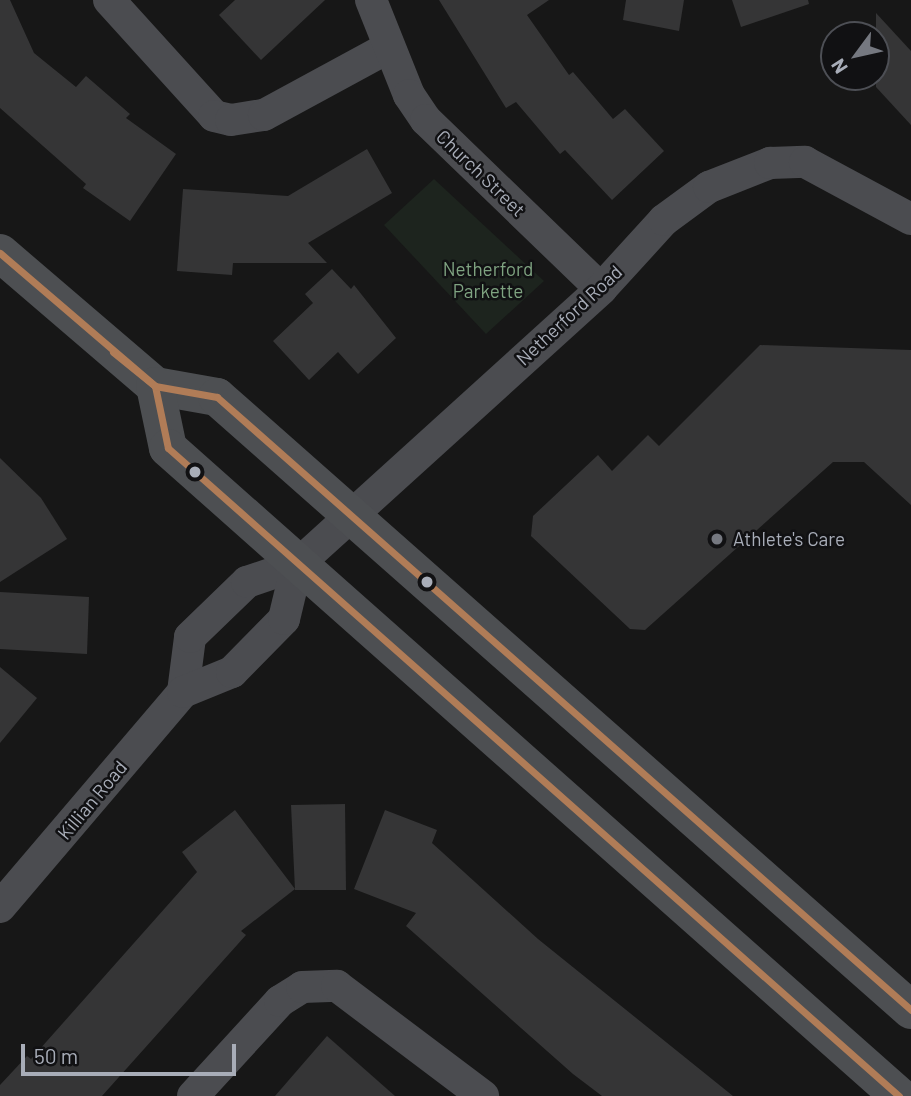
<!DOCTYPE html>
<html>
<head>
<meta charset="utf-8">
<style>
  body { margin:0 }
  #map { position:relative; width:911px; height:1096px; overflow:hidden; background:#171717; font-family:Barlow,sans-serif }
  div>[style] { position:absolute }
  .green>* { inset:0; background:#1d241e }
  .building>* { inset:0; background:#353536 }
  .street>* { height:32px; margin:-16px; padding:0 16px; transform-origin:16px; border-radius:16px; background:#4b4c50 }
  .primary>* { height:38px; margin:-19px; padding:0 19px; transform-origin:19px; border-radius:19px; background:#4d4f52 }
  .bus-1>* { height:7px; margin:-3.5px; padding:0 3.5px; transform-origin:3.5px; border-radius:3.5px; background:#b07c57 }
  .dots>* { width:19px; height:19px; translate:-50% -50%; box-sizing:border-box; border:4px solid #111113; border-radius:50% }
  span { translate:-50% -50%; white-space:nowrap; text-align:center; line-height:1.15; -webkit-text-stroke:5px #111113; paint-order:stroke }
  .street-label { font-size:19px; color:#a8adb8 }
  .park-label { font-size:19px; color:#7fa381 }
  .poi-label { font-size:19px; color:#a8adb8 }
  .left { translate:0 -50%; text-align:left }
  .north { position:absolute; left:820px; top:21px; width:70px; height:70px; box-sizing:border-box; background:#111113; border:2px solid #4d4f55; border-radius:50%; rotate:237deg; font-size:19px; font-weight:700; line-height:28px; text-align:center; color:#a8adb8 }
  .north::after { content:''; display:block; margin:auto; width:24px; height:32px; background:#757880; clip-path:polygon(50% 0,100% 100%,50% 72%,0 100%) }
  .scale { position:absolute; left:21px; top:1044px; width:215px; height:32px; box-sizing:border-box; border:4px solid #a8adb8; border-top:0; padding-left:9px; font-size:21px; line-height:24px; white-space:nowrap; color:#a8adb8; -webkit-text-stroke:5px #111113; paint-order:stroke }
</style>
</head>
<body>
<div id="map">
  <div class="green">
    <i style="clip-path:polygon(434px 179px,544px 281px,486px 334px,384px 225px)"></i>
  </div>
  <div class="building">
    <i style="clip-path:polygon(0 0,10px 0,34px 53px,76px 87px,86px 76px,130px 114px,126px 118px,176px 154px,130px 221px,83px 188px,86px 184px,0 108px)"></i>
    <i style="clip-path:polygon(235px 0,325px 0,261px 60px,219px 15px)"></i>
    <i style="clip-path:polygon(439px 0,549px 0,527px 15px,569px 75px,573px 72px,613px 119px,625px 109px,664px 151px,612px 200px,565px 150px,560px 154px,516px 102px,506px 108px)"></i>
    <i style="clip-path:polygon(626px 0,684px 0,679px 31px,623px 20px)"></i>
    <i style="clip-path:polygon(732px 0,808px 0,809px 4px,741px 27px)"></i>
    <i style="clip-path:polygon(876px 13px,911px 51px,911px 125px,876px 87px)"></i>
    <i style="clip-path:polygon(367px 149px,392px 193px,308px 243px,327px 263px,233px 263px,232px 275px,177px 271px,183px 189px,288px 196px)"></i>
    <i style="clip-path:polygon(332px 269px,351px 289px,354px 285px,396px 338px,358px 374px,338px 352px,309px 380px,273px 341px,313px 303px,305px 294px)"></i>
    <i style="clip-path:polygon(760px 345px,911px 350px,911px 505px,864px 462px,833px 462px,645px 630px,630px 629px,531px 536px,533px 516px,598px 455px,612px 471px,648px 435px,659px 446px)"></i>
    <i style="clip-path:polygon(0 458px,41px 498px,67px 539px,0 582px)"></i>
    <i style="clip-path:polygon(0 592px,89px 597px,87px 654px,0 649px)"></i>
    <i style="clip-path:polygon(0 667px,37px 698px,0 743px)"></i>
    <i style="clip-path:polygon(345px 804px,346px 890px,295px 890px,291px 805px)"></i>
    <i style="clip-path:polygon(235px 810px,295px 889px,241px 931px,246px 935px,102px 1096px,0 1096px,0 1085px,27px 1056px,31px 1059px,197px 872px,182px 852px)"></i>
    <i style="clip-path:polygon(385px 810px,437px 830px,432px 843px,538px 939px,733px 1096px,602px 1096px,573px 1074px,406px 926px,416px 913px,354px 889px)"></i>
    <i style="clip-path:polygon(327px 1036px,395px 1096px,275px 1096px)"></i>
  </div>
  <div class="street">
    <i style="left:109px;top:0;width:156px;rotate:47.8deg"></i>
    <i style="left:214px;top:116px;width:17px;rotate:13deg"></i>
    <i style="left:231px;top:120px;width:33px;rotate:-9deg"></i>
    <i style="left:264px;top:115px;width:142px;rotate:-28.5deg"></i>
    <i style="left:371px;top:0;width:102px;rotate:68.2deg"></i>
    <i style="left:409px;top:95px;width:30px;rotate:56deg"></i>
    <i style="left:426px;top:120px;width:243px;rotate:44deg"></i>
    <i style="left:183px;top:692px;width:55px;rotate:-82.7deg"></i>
    <i style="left:190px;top:637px;width:79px;rotate:-44deg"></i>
    <i style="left:247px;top:582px;width:53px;rotate:-18.8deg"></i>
    <i style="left:297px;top:565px;width:411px;rotate:-42.2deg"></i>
    <i style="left:601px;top:289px;width:93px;rotate:-47.6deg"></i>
    <i style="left:664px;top:220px;width:56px;rotate:-36.3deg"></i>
    <i style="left:709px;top:187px;width:66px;rotate:-21.5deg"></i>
    <i style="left:770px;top:163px;width:35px;rotate:-2deg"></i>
    <i style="left:805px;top:162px;width:120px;rotate:28.3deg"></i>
    <i style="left:0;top:907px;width:282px;rotate:-49.6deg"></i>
    <i style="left:183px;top:692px;width:53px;rotate:-22.2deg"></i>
    <i style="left:232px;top:672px;width:74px;rotate:-45.5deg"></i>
    <i style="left:284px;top:619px;width:56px;rotate:-76.5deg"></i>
    <i style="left:193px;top:1096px;width:129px;rotate:-47.5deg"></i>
    <i style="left:280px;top:1001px;width:26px;rotate:-32deg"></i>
    <i style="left:302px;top:987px;width:35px;rotate:-2deg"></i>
    <i style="left:337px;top:986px;width:183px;rotate:37deg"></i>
  </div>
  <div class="primary">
    <i style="left:0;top:253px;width:204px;rotate:40.6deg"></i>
    <i style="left:155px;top:386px;width:63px;rotate:10.1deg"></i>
    <i style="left:217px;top:397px;width:926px;rotate:41.45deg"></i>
    <i style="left:155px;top:386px;width:63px;rotate:78.2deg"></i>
    <i style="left:168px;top:448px;width:977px;rotate:41.56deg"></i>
  </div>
  <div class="bus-1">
    <i style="left:0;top:253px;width:204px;rotate:40.6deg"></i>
    <i style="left:155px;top:386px;width:63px;rotate:78.2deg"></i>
    <i style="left:168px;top:448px;width:977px;rotate:41.56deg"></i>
    <i style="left:113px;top:352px;width:54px;rotate:39deg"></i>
    <i style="left:155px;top:386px;width:63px;rotate:10.1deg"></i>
    <i style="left:217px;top:397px;width:926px;rotate:41.45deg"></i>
  </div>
  <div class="dots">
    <i style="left:195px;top:472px;background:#a8adb8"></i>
    <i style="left:717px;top:539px;background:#757880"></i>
    <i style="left:427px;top:582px;background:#a8adb8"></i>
  </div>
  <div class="street-label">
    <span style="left:481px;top:173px;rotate:44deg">Church Street</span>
    <span style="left:569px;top:315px;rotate:-43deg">Netherford Road</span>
    <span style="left:92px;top:800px;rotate:-50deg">Killian Road</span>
  </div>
  <div class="park-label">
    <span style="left:488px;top:280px">Netherford<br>Parkette</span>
  </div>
  <div class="poi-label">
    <span class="left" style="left:733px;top:539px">Athlete's Care</span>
  </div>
  <div class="north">N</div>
  <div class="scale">50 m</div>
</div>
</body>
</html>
